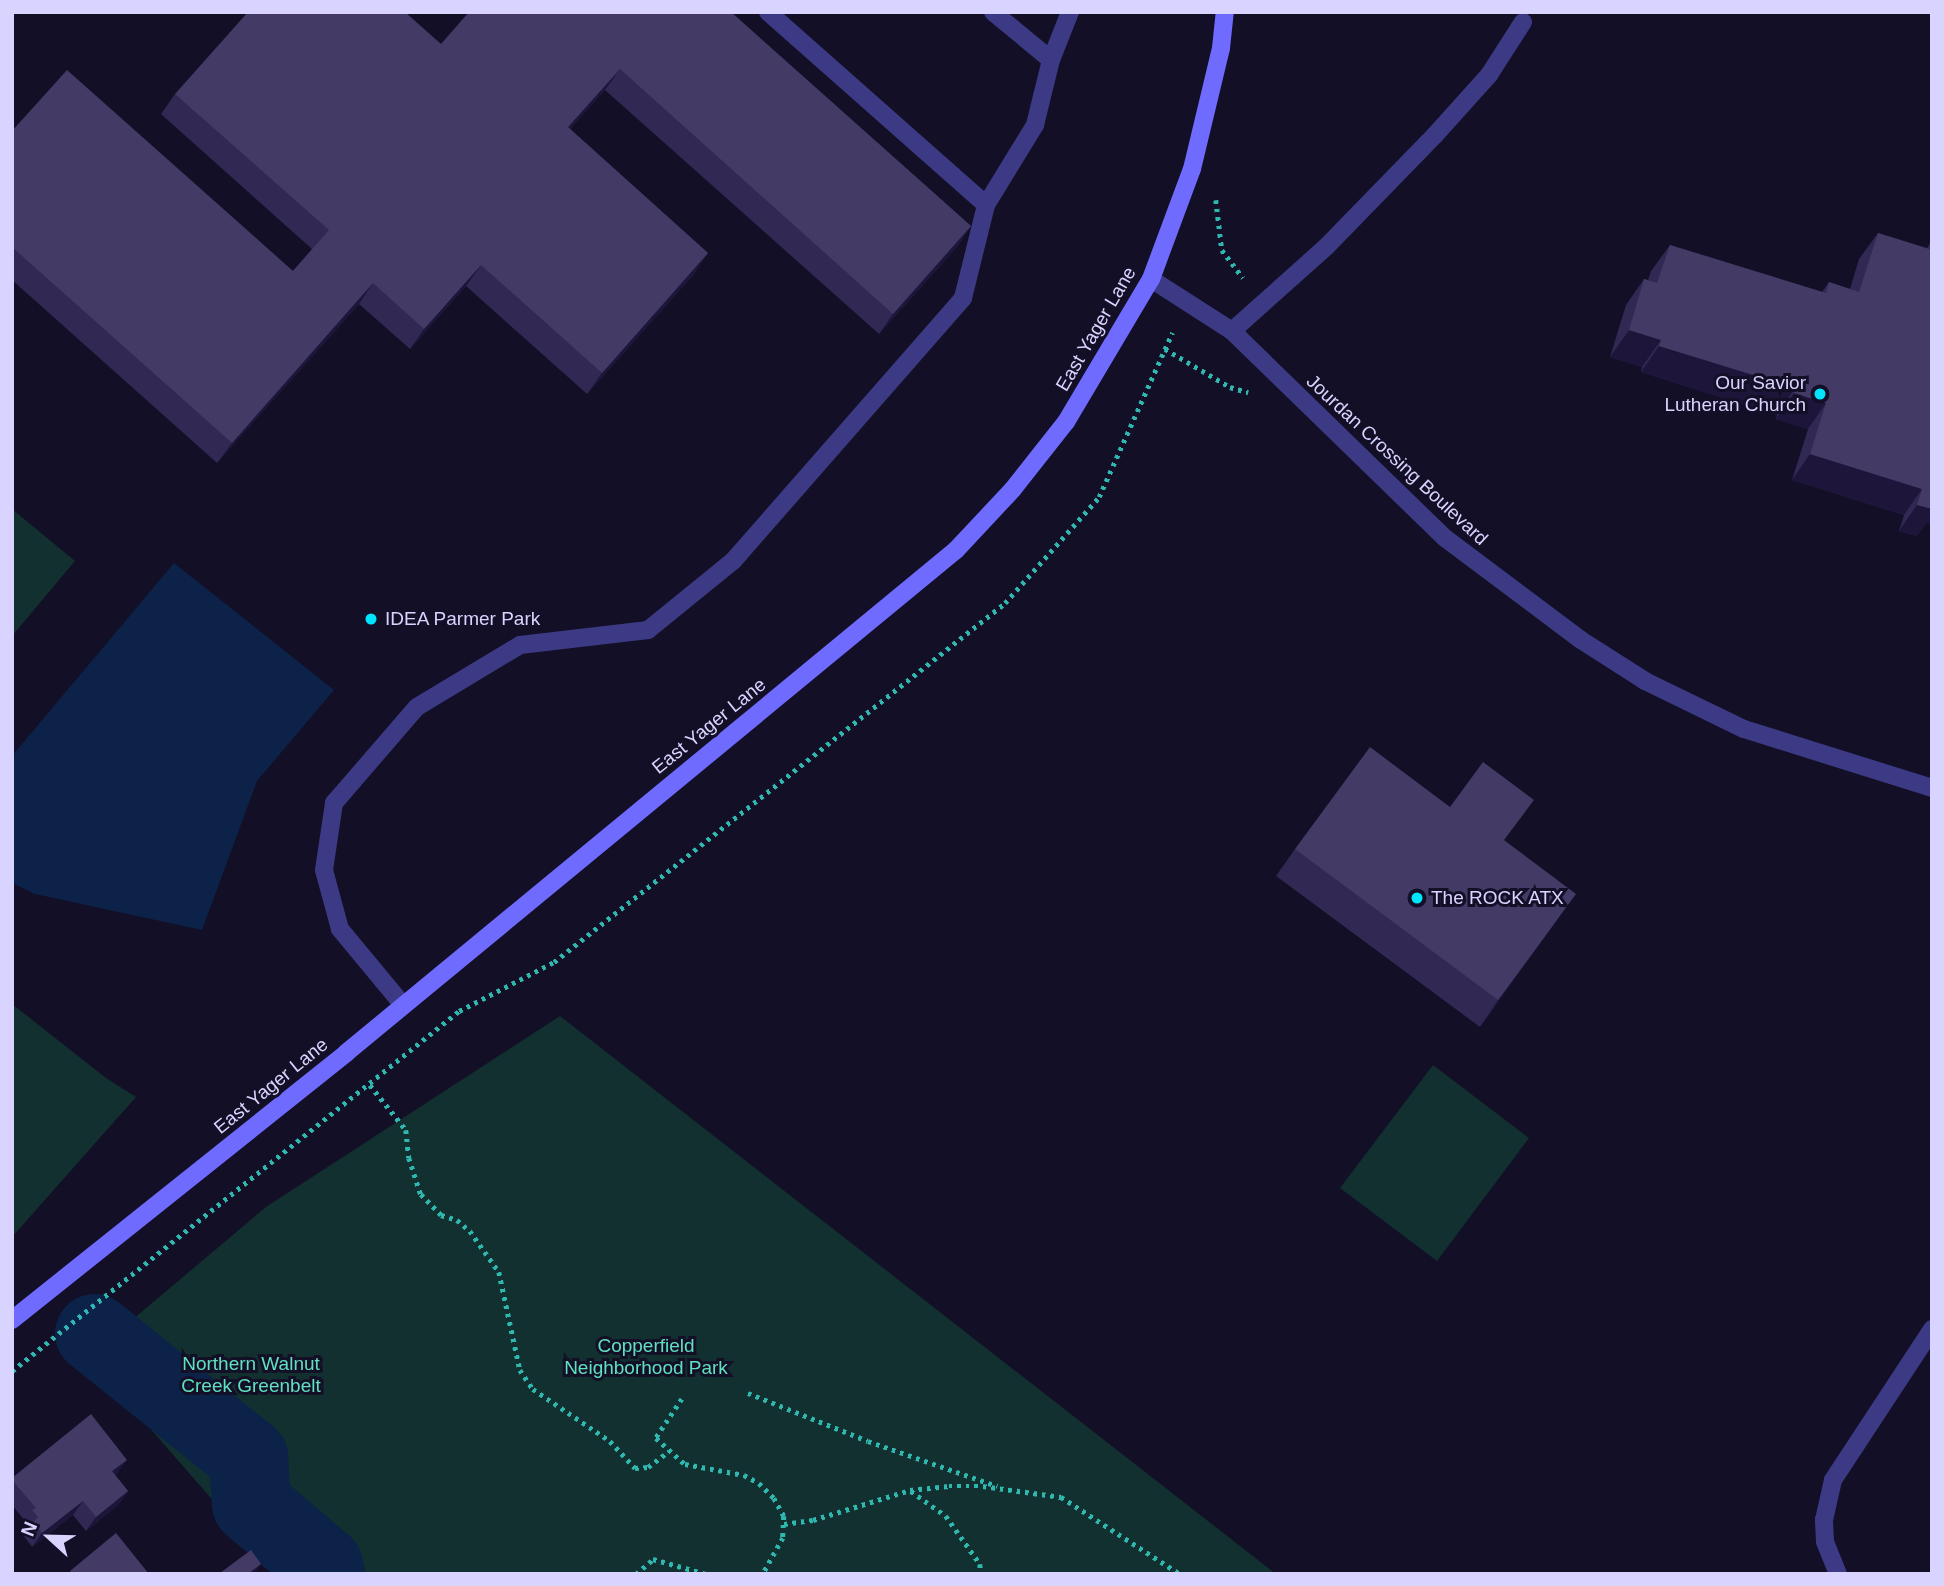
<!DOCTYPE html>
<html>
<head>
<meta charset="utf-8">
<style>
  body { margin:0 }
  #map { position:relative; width:1944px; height:1586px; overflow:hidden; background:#130f26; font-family:Arial,sans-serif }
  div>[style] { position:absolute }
  .green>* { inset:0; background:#12302f }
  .water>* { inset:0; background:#0c2248 }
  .river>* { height:79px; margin:-39.5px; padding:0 39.5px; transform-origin:39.5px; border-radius:39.5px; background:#0c2248 }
  .path>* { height:4.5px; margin-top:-2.25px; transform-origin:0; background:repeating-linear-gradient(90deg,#2fb8b0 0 3.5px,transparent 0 8.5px) }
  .lane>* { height:18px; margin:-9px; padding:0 9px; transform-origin:9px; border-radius:9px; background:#3d3a85 }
  .street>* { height:18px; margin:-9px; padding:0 9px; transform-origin:9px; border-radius:9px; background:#3d3a85 }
  .secondary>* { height:18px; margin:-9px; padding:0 9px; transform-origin:9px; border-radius:9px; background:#6f6bff }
  .wall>* { inset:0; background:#312854 }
  .shaded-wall>* { inset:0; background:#1d163a }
  .building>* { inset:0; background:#433a66 }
  .dots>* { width:19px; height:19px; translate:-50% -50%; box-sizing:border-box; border:4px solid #130f26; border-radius:50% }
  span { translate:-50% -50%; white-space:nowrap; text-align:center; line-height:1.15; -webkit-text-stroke:6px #130f26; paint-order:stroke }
  .street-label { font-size:19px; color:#d9d4ff }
  .poi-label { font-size:19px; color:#d9d4ff }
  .right { translate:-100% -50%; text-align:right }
  .left { translate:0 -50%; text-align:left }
  .park-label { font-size:19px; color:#5fe0c0 }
  .frame { position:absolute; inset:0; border:14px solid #d9d4ff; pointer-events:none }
  .north { position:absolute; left:14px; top:1502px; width:70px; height:70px; -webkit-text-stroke:5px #130f26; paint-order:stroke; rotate:292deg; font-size:19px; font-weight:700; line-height:28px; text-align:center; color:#d9d4ff }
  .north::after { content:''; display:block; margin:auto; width:24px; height:32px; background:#d9d4ff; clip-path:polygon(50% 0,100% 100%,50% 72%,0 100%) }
</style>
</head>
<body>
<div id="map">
  <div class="green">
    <i style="clip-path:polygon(12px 509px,75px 561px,12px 636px)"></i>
    <i style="clip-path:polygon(12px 1004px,106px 1078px,136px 1097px,12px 1237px)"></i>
    <i style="clip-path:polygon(560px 1016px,1276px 1574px,277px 1574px,88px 1357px,266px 1207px)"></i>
    <i style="clip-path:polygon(1433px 1065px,1529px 1138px,1437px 1261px,1340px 1188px)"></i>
  </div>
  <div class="water">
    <i style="clip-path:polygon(174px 563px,334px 690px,257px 781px,202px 930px,35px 894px,12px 883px,12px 756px)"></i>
  </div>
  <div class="river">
    <i style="left:94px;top:1333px;width:198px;rotate:38.8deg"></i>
    <i style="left:248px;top:1457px;width:47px;rotate:86.3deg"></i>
    <i style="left:251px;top:1504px;width:94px;rotate:40.3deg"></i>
    <i style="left:323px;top:1565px;width:9px;rotate:77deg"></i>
  </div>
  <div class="path">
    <i style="left:1216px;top:200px;width:50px;rotate:83.2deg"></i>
    <i style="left:1222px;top:250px;width:35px;rotate:53deg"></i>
    <i style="left:1165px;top:349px;width:75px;rotate:30.3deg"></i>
    <i style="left:1230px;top:387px;width:19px;rotate:16deg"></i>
    <i style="left:370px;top:1085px;width:58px;rotate:51.3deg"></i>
    <i style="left:406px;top:1130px;width:28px;rotate:84deg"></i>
    <i style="left:409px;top:1158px;width:38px;rotate:72deg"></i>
    <i style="left:421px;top:1194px;width:29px;rotate:46deg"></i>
    <i style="left:441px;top:1215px;width:17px;rotate:17deg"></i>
    <i style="left:457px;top:1220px;width:17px;rotate:40deg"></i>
    <i style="left:470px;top:1231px;width:50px;rotate:54.7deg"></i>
    <i style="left:499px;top:1272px;width:100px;rotate:77.9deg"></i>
    <i style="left:520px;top:1370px;width:23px;rotate:56deg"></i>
    <i style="left:533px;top:1389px;width:93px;rotate:34deg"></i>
    <i style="left:610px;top:1441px;width:37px;rotate:47deg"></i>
    <i style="left:635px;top:1468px;width:13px;rotate:-4deg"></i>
    <i style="left:648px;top:1467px;width:26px;rotate:-37deg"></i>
    <i style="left:12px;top:1371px;width:574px;rotate:-38.85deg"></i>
    <i style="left:459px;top:1011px;width:107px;rotate:-27.3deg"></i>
    <i style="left:554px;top:962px;width:576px;rotate:-38.52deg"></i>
    <i style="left:1005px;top:603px;width:142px;rotate:-48.4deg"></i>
    <i style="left:1099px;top:497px;width:180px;rotate:-66deg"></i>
    <i style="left:748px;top:1393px;width:129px;rotate:21.8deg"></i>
    <i style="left:868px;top:1441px;width:137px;rotate:19.2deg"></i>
    <i style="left:682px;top:1399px;width:47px;rotate:123.7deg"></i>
    <i style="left:656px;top:1438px;width:39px;rotate:42deg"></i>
    <i style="left:685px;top:1464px;width:60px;rotate:10.6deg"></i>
    <i style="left:744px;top:1475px;width:17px;rotate:28deg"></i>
    <i style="left:759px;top:1483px;width:21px;rotate:45deg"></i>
    <i style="left:774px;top:1498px;width:21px;rotate:61deg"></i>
    <i style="left:784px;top:1516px;width:22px;rotate:93deg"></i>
    <i style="left:783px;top:1538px;width:41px;rotate:119.1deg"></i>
    <i style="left:911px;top:1491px;width:43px;rotate:35.5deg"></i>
    <i style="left:946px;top:1516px;width:59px;rotate:54.7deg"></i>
    <i style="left:980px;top:1564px;width:10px;rotate:84deg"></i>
    <i style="left:784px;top:1524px;width:29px;rotate:-8deg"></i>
    <i style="left:813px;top:1520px;width:102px;rotate:-17.2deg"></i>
    <i style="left:910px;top:1490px;width:39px;rotate:-6deg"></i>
    <i style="left:949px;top:1486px;width:34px"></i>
    <i style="left:983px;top:1486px;width:79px;rotate:8deg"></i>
    <i style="left:1061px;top:1497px;width:142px;rotate:32.9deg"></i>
    <i style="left:636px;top:1574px;width:23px;rotate:-41deg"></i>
    <i style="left:653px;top:1559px;width:55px;rotate:15.8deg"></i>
  </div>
  <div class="lane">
    <i style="left:768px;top:12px;width:291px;rotate:41.5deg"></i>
    <i style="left:993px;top:12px;width:75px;rotate:39.6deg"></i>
    <i style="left:1232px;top:331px;width:126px;rotate:-41.8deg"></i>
    <i style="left:1326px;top:247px;width:156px;rotate:-45.8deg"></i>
    <i style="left:1435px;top:135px;width:81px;rotate:-48deg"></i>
    <i style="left:1489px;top:75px;width:63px;rotate:-57.3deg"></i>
    <i style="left:403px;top:1005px;width:99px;rotate:-129.7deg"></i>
    <i style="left:340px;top:929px;width:61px;rotate:-105.2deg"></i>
    <i style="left:324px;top:870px;width:68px;rotate:-81.5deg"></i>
    <i style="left:334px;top:803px;width:127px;rotate:-49.2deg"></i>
    <i style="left:417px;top:707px;width:120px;rotate:-31deg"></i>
    <i style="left:520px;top:645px;width:129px;rotate:-6.7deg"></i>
    <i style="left:648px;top:630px;width:109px;rotate:-39.1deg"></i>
    <i style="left:733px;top:561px;width:349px;rotate:-48.8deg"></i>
    <i style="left:963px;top:298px;width:96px;rotate:-76.1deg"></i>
    <i style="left:986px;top:205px;width:94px;rotate:-58.5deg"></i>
    <i style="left:1035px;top:125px;width:67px;rotate:-76.2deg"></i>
    <i style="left:1051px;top:60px;width:52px;rotate:-68.4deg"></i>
    <i style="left:1838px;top:1574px;width:35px;rotate:-112deg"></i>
    <i style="left:1825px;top:1541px;width:21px;rotate:-93deg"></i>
    <i style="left:1824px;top:1520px;width:41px;rotate:-77.3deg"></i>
    <i style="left:1833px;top:1480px;width:181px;rotate:-56.7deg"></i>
  </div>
  <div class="street">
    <i style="left:1151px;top:279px;width:96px;rotate:32.7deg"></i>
    <i style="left:1232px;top:331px;width:297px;rotate:44.2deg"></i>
    <i style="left:1445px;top:538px;width:170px;rotate:36.9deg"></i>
    <i style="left:1581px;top:640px;width:76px;rotate:32.6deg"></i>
    <i style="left:1645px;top:681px;width:110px;rotate:25.9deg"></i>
    <i style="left:1744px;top:729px;width:197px;rotate:17.4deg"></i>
  </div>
  <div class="secondary">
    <i style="left:12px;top:1320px;width:428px;rotate:-38.6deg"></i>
    <i style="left:346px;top:1053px;width:791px;rotate:-39.51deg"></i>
    <i style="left:956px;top:550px;width:83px;rotate:-46.9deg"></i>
    <i style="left:1013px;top:489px;width:85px;rotate:-51.7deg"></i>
    <i style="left:1066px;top:422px;width:166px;rotate:-59.3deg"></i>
    <i style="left:1151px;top:279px;width:117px;rotate:-69.6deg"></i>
    <i style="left:1192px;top:169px;width:124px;rotate:-76.5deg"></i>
    <i style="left:1221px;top:48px;width:36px;rotate:-84deg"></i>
  </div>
  <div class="wall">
    <i style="clip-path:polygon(731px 12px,971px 226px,957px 247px,879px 334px,605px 90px,570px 129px,708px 253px,694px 274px,587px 394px,466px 286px,410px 349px,359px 304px,217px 463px,12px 280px,12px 131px,293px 271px,312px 249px,161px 114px,175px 94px,441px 44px)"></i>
    <i style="clip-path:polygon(1878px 233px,1927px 248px,1932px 240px,1932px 524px,1926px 523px,1917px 536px,1899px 531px,1904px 515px,1792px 480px,1808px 429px,1776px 419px,1777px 415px,1641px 372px,1642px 367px,1610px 357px,1626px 305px,1644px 279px,1648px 280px,1651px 271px,1670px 245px,1822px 292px,1829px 282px,1850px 289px,1859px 259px)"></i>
    <i style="clip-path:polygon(1504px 841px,1557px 920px,1480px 1027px,1276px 876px,1295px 849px)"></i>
    <i style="clip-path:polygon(127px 1460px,115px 1475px,128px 1491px,118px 1505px,86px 1531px,73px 1515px,32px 1547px,24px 1536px,28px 1530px,23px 1524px,25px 1521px,12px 1505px,12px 1478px)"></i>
  </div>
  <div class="shaded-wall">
    <i style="clip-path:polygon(620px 69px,605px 90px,553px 148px,568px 127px)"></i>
    <i style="clip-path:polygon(971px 226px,957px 247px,879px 334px,893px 314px)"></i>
    <i style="clip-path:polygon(708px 253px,694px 274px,587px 394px,602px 373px)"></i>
    <i style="clip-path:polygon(481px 265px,466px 286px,410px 349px,424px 329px)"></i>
    <i style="clip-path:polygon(373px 283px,359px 304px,217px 463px,232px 443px)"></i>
    <i style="clip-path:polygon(1629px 330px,1661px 340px,1642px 367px,1610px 357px)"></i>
    <i style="clip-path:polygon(1659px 346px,1795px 388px,1777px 415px,1641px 372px)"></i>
    <i style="clip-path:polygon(1794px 393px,1826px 403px,1808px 429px,1776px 419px)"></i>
    <i style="clip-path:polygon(1810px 454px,1922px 489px,1904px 515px,1792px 480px)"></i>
    <i style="clip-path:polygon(1917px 505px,1932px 506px,1932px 524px,1926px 523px,1917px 536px,1899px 531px)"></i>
    <i style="clip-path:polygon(1576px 894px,1557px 920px,1480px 1027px,1498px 1000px)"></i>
    <i style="clip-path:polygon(127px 1460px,117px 1474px,102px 1485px,112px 1471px)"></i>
    <i style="clip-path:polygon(128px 1491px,118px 1505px,86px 1531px,96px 1517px)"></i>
    <i style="clip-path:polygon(83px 1501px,73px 1515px,32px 1547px,42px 1533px)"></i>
    <i style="clip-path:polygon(261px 1564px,256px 1571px,252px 1574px,248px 1574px)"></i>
  </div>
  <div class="building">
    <i style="clip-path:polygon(248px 12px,405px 12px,441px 44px,469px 12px,731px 12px,971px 226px,893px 314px,620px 69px,568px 127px,708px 253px,602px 373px,481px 265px,424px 329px,373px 283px,232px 443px,12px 247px,12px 131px,67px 70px,293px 271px,329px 230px,175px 94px)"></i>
    <i style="clip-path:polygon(1878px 233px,1932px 250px,1932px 509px,1917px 505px,1922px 489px,1810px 454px,1826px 403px,1794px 393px,1795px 388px,1659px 346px,1661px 340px,1629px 330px,1644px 279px,1657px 283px,1670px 245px,1826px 293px,1829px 282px,1859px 292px)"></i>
    <i style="clip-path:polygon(1370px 747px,1450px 807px,1483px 762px,1534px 800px,1504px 840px,1576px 894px,1498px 1000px,1295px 849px)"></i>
    <i style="clip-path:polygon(91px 1414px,127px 1460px,112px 1471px,128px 1491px,96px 1517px,83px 1501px,42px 1533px,33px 1522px,38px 1517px,32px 1510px,36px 1508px,12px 1480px,12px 1478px)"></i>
    <i style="clip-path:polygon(116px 1533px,149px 1574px,73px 1574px,70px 1571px)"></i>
    <i style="clip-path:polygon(251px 1550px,261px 1564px,248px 1574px,220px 1573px)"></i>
  </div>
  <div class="dots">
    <i style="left:1820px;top:394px;background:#00e5ff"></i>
    <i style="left:371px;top:619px;background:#00e5ff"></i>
    <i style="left:1417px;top:898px;background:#00e5ff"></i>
  </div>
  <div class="street-label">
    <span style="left:1096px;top:329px;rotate:-60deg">East Yager Lane</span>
    <span style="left:1397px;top:460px;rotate:43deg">Jourdan Crossing Boulevard</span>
    <span style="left:709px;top:726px;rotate:-39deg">East Yager Lane</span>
    <span style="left:271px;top:1086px;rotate:-39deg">East Yager Lane</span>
  </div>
  <div class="poi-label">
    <span class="right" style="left:1806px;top:394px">Our Savior<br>Lutheran Church</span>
    <span class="left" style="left:385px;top:619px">IDEA Parmer Park</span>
    <span class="left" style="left:1431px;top:898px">The ROCK ATX</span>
  </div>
  <div class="park-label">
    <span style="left:646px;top:1357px">Copperfield<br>Neighborhood Park</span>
    <span style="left:251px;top:1375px">Northern Walnut<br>Creek Greenbelt</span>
  </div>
  <div class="frame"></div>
  <div class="north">N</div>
</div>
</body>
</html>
